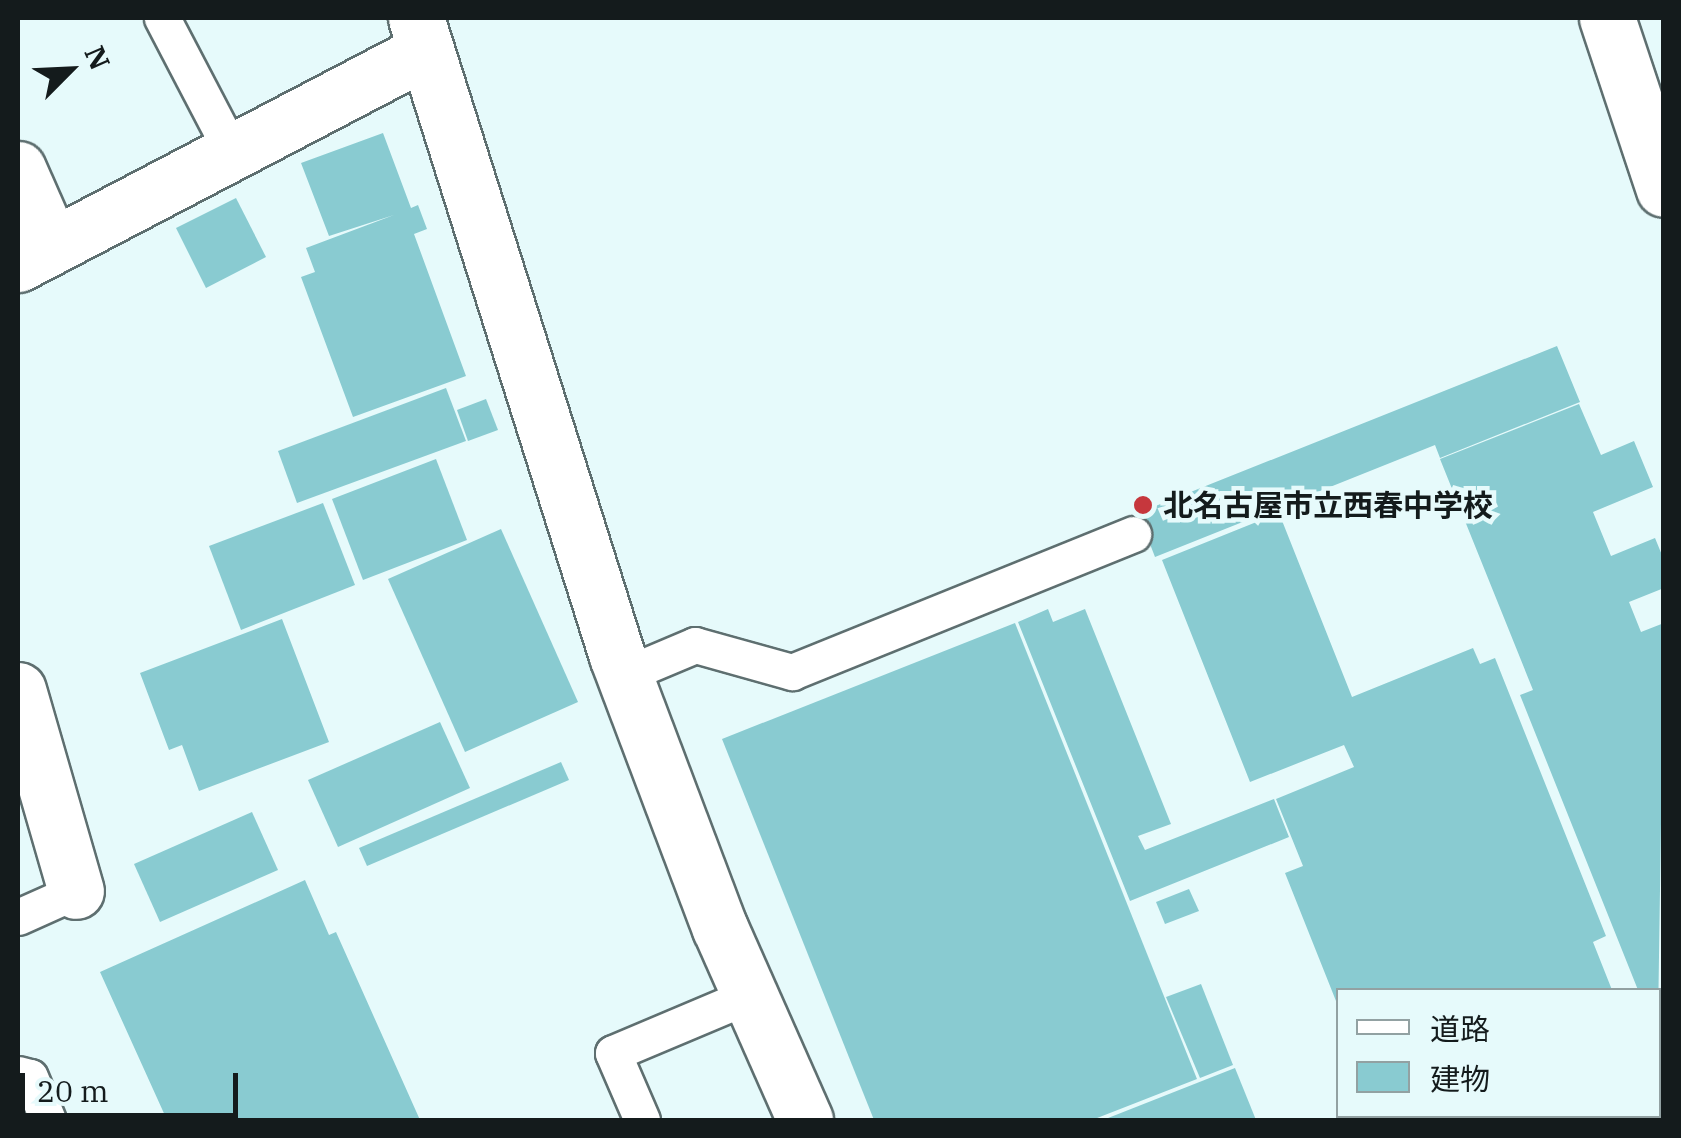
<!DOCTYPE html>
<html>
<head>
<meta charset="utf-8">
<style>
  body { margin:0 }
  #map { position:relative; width:1681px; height:1138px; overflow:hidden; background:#e6fafb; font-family:"IBM Plex Serif","Noto Sans JP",serif }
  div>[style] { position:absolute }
  .building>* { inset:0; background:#89cbd1 }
  .roads { filter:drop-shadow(2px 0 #5e6f70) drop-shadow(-2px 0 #5e6f70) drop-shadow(0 2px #5e6f70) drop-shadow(0 -2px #5e6f70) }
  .service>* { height:35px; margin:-17.5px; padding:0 17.5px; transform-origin:17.5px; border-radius:17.5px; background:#fff }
  .minor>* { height:55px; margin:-27.5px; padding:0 27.5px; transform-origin:27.5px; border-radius:27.5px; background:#fff }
  .tertiary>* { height:55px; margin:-27.5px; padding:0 27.5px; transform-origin:27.5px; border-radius:27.5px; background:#fff }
  .dots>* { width:28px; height:28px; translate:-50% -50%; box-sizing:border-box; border:5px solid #e6fafb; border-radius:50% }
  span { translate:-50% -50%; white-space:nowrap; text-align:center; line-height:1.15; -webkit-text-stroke:9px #e6fafb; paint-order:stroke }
  .poi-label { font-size:30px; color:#141b1c; font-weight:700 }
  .left { translate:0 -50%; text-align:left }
  .frame { position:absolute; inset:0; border:20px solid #141b1c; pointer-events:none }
  .legend { position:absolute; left:1336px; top:988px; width:325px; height:130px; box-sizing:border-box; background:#e6fafb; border:2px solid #92a1a2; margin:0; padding:12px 18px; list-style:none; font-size:30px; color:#141b1c }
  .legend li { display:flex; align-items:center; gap:20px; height:50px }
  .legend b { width:50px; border:2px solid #92a1a2 }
  .north { position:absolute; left:20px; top:20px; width:100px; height:100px; -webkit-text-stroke:8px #e6fafb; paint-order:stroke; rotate:66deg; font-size:28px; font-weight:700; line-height:40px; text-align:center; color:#141b1c }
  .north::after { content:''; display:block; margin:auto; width:35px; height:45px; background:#141b1c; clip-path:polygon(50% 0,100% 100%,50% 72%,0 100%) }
  .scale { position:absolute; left:20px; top:1073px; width:218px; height:45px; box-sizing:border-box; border:5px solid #141b1c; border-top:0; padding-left:12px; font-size:30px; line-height:35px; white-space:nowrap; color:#141b1c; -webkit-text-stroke:8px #e6fafb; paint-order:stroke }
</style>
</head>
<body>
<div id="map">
  <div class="building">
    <i style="clip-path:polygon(383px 133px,411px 208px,418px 205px,427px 229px,414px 234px,466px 376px,353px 417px,301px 277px,315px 272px,306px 248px,394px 215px,329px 236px,301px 163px)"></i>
    <i style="clip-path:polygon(236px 198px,266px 257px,206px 288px,176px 228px)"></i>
    <i style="clip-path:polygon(1557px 346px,1580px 402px,1440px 458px,1435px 445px,1155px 557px,1138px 513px)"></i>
    <i style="clip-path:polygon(446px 388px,466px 441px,297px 503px,278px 451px)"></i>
    <i style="clip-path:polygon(486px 399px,498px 430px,468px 441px,457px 410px)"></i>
    <i style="clip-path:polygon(1579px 404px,1601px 455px,1634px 441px,1653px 487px,1593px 512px,1611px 556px,1655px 538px,1664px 560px,1664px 588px,1629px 602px,1641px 632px,1664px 623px,1658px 1024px,1658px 990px,1638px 990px,1520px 695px,1533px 690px,1440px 459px)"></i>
    <i style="clip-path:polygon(436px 459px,467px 540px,363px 580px,332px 499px)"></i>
    <i style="clip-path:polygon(323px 503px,355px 585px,241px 630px,209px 546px)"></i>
    <i style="clip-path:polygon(1279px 513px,1352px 697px,1473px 648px,1480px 664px,1495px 658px,1606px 936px,1593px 942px,1612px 990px,1338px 990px,1338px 1006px,1285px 873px,1303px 866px,1276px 799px,1354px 767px,1344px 745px,1250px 782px,1162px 560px)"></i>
    <i style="clip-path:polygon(501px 529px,578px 702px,465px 752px,388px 579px)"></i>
    <i style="clip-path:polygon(1048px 609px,1053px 622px,1085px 609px,1171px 824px,1138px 836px,1145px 850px,1274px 799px,1289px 837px,1130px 901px,1018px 622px)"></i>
    <i style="clip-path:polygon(282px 619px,329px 742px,199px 791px,182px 745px,169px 750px,140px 673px)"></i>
    <i style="clip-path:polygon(1015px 623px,1197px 1079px,1092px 1120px,874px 1120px,722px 739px)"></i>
    <i style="clip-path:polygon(440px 722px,470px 788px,338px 847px,308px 780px)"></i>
    <i style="clip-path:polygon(561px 762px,569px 780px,367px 866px,359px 848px)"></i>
    <i style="clip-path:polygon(252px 812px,278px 870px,160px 922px,134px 864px)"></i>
    <i style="clip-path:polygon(305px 880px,329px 935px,336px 932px,420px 1120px,167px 1120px,100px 972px)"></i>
    <i style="clip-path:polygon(1189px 889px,1199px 911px,1165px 924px,1156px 902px)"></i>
    <i style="clip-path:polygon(1201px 984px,1233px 1065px,1200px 1078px,1166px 997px)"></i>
    <i style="clip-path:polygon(1235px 1068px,1256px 1120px,1103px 1120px)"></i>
  </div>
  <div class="roads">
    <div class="service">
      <i style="left:162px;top:18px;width:151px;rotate:62.4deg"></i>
      <i style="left:624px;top:675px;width:77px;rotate:-22.9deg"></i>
      <i style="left:695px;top:645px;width:101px;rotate:15.6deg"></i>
      <i style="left:792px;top:672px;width:368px;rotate:-22deg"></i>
      <i style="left:18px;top:917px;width:64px;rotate:-24.1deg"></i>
      <i style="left:18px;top:1074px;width:12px;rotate:14deg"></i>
      <i style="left:30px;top:1077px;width:47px;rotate:67.3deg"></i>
      <i style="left:642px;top:1120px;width:73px;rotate:-113.4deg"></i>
      <i style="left:613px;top:1053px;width:149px;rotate:-22.9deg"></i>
    </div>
    <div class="minor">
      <i style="left:1607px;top:18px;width:180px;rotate:71.6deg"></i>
      <i style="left:18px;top:169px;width:84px;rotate:66.2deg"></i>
      <i style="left:18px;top:690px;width:209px;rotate:73.9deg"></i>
      <i style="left:1658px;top:1090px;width:6px;rotate:-18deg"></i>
      <i style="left:1584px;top:1120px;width:13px;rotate:-18deg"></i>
    </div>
    <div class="tertiary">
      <i style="left:416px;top:18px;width:669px;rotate:72.51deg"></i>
      <i style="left:617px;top:656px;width:291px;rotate:69.3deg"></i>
      <i style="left:720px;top:928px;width:210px;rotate:66.1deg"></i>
      <i style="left:18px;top:264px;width:460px;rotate:-27.6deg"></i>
    </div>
  </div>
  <div class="dots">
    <i style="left:1143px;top:505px;background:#c6373d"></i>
  </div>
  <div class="poi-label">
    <span class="left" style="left:1163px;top:505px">北名古屋市立西春中学校</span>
  </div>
  <div class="frame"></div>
  <ul class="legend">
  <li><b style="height:12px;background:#fff"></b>道路</li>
  <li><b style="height:28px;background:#89cbd1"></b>建物</li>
  </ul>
  <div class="north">N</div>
  <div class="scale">20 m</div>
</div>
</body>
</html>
